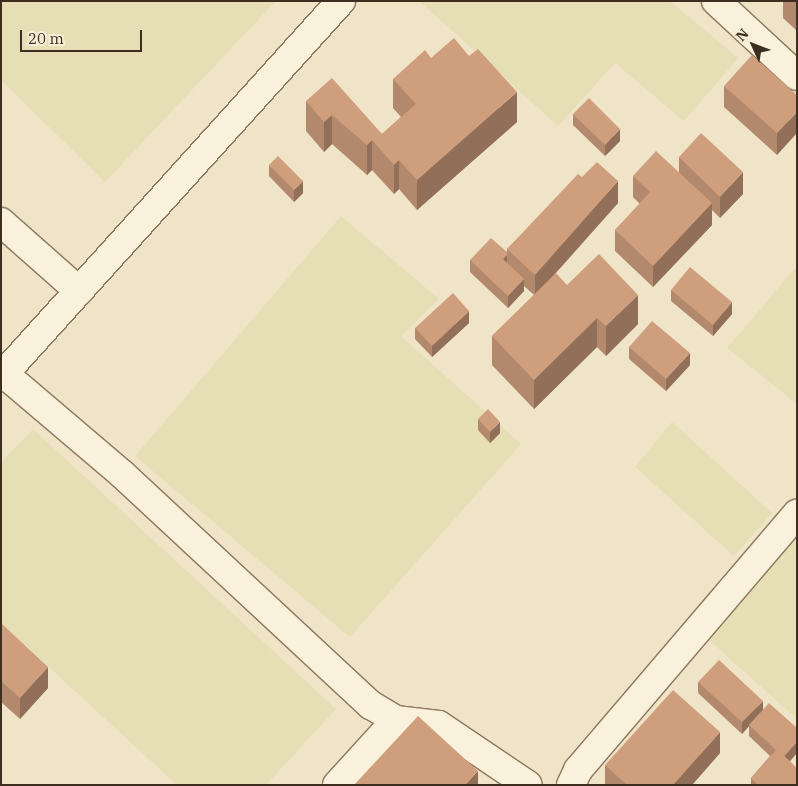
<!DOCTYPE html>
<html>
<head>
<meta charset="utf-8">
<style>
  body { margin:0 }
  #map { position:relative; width:798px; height:786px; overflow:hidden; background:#f0e4c8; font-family:"IBM Plex Serif",serif }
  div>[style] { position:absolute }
  .farmland>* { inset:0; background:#e6deb5 }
  .roads { filter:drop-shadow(1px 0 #8d765c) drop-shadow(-1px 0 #8d765c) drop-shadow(0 1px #8d765c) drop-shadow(0 -1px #8d765c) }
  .minor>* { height:28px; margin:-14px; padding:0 14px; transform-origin:14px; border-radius:14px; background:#faf1dc }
  .wall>* { inset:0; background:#b2896c }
  .shaded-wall>* { inset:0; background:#916f58 }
  .building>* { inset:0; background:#cf9f7d }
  span { translate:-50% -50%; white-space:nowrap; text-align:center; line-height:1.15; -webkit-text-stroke:4px #f7eed8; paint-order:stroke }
  .frame { position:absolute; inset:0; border:2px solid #3d2e20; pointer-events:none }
  .north { position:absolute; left:728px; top:20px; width:50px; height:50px; -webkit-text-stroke:4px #f7eed8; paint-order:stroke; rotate:313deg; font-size:14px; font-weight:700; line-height:20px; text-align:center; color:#3d2e20 }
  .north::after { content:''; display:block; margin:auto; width:18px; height:22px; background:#3d2e20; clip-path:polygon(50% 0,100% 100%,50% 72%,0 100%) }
  .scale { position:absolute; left:20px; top:30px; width:122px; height:22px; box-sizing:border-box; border:2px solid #3d2e20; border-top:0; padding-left:6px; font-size:15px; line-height:18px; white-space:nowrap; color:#3d2e20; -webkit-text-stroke:4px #f7eed8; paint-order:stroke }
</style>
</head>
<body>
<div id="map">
  <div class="farmland">
    <i style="clip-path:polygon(1px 1px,276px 1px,105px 182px,1px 80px)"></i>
    <i style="clip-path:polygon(419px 1px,670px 1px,738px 58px,684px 121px,615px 63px,558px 126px)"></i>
    <i style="clip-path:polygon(341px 216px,439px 299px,401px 336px,521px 444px,350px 637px,135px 456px)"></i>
    <i style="clip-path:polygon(797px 266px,797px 404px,727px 348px)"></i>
    <i style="clip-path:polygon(672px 422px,772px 513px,734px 556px,635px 467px)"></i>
    <i style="clip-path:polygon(33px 429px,336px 709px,266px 785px,177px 785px,1px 623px,1px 463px)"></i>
    <i style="clip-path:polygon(797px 536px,797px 719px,709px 640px)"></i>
  </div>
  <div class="roads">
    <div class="minor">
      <i style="left:716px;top:1px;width:110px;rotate:42.8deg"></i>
      <i style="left:1px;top:222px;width:104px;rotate:41.5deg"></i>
      <i style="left:1px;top:371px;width:159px;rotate:40.4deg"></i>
      <i style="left:122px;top:474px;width:340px;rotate:42.9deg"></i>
      <i style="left:371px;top:705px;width:29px;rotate:31deg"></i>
      <i style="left:396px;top:720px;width:43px;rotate:6.6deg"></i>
      <i style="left:439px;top:725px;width:107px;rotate:34deg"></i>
      <i style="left:1px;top:377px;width:507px;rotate:-47.88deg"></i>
      <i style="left:337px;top:785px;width:88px;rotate:-47.8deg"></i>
      <i style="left:571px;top:785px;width:17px;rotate:-65deg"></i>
      <i style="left:578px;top:770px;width:337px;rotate:-49.5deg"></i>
    </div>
  </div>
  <div class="wall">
    <i style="clip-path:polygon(783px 1px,797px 1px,797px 31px,783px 18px)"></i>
    <i style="clip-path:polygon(431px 58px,517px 122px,417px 210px,399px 189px,394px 194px,372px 170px,367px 175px,332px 144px,324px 152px,306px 131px,306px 101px,382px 134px,401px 117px,393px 108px,393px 79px)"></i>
    <i style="clip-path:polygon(724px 86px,797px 95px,777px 155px,724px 107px)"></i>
    <i style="clip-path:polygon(573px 114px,620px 141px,605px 156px,573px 125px)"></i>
    <i style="clip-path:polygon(679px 157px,743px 194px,720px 218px,712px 210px,712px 225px,653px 287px,615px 251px,615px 230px,640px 204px,633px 197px,633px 176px,679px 172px)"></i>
    <i style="clip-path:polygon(269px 165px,303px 193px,294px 202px,269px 176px)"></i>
    <i style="clip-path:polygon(582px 177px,618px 203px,548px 282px,567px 285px,638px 324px,606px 356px,597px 347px,534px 409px,492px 365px,492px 336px,534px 295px,524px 286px,524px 291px,508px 308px,470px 272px,470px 260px,507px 252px,507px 249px)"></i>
    <i style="clip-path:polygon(671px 290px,732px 314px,713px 336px,671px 301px)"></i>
    <i style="clip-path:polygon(469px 323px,432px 357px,415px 339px,415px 328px)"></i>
    <i style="clip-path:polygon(629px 347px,690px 365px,666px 391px,629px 359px)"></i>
    <i style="clip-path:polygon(478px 419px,500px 433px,490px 443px,478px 430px)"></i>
    <i style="clip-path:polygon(1px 623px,48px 688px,20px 719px,1px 702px)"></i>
    <i style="clip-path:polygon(698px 682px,763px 710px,797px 728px,797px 753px,790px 761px,797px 785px,751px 785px,751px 778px,770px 756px,749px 736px,749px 726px,742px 734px,698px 693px)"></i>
    <i style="clip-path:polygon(720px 753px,692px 785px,605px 785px,605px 765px)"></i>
  </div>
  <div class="shaded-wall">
    <i style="clip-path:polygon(517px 92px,517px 122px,417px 210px,417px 180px)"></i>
    <i style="clip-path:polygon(797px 112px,797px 133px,777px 155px,777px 133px)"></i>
    <i style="clip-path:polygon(332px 115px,332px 144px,324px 152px,324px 122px)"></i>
    <i style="clip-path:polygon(620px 129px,620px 141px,605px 156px,605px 145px)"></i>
    <i style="clip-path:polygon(372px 140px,372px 170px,367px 175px,367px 145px)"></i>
    <i style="clip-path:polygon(399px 160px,399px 189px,394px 194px,394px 165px)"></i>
    <i style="clip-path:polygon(743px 172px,743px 194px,720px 218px,720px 197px)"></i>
    <i style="clip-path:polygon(303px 181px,303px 193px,294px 202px,294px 190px)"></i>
    <i style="clip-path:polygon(618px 181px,618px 203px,535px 296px,535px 275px)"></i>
    <i style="clip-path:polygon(712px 203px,712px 225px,653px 287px,653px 266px)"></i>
    <i style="clip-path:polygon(507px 255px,507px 266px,503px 259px)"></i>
    <i style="clip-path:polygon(524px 279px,524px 291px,508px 308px,508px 296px)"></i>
    <i style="clip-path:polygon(638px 295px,638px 324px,606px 356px,606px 326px)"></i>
    <i style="clip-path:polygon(732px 302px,732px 314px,713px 336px,713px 325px)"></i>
    <i style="clip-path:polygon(469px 311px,469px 323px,432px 357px,432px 346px)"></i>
    <i style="clip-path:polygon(597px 318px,597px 347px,534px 409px,534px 380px)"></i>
    <i style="clip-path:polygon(690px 353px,690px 365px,666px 391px,666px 379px)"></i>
    <i style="clip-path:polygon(500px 422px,500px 433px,490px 443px,490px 432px)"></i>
    <i style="clip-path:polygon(48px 667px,48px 688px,20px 719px,20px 698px)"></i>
    <i style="clip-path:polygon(763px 701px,763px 712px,749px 725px,749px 726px,742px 734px,742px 722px)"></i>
    <i style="clip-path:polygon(720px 732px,720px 753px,692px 785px,673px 785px)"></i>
    <i style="clip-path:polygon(797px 742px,797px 753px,784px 768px,784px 757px)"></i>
    <i style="clip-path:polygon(478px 771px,478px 785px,465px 785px)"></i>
  </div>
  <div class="building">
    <i style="clip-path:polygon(454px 38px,469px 56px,478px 49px,517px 92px,417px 180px,399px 160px,394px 165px,372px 140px,367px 145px,332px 115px,324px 122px,306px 101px,332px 78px,382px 134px,416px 104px,393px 79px,425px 50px,431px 58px)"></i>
    <i style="clip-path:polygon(752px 55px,797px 95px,797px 112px,777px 133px,724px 86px)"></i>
    <i style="clip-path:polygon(589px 98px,620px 129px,605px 145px,573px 114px)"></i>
    <i style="clip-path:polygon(701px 133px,743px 172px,720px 197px,679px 157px)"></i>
    <i style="clip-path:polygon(656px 151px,712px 203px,653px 266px,615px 230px,650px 192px,633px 176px)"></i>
    <i style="clip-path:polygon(278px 156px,303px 181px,294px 190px,269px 165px)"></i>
    <i style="clip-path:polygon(597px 162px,618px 181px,535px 275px,507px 249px,578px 174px,582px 177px)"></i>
    <i style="clip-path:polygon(491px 238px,507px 252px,507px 255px,503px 259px,524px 279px,508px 296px,470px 260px)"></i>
    <i style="clip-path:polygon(599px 254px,638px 295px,606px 326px,597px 318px,534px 380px,492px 336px,556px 273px,567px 285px)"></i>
    <i style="clip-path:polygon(690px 267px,732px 302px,713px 325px,671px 290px)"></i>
    <i style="clip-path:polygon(453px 293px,469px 311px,432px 346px,415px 328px)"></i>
    <i style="clip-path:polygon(652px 321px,690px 353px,666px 379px,629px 347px)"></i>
    <i style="clip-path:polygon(488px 409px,500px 422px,490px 432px,478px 419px)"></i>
    <i style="clip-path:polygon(1px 623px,48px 667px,20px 698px,1px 681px)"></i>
    <i style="clip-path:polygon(719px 660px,763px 701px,742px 722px,698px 682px)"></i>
    <i style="clip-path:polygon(673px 690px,720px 732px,673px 785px,627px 785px,605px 765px)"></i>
    <i style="clip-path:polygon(769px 703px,797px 728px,797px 742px,784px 756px,777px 749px,776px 750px,749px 725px)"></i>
    <i style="clip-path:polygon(418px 716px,478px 771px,465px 785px,354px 785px)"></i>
    <i style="clip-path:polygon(777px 749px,797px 768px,797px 785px,758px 785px,751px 778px)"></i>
  </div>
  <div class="frame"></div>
  <div class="north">N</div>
  <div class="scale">20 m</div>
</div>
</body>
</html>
